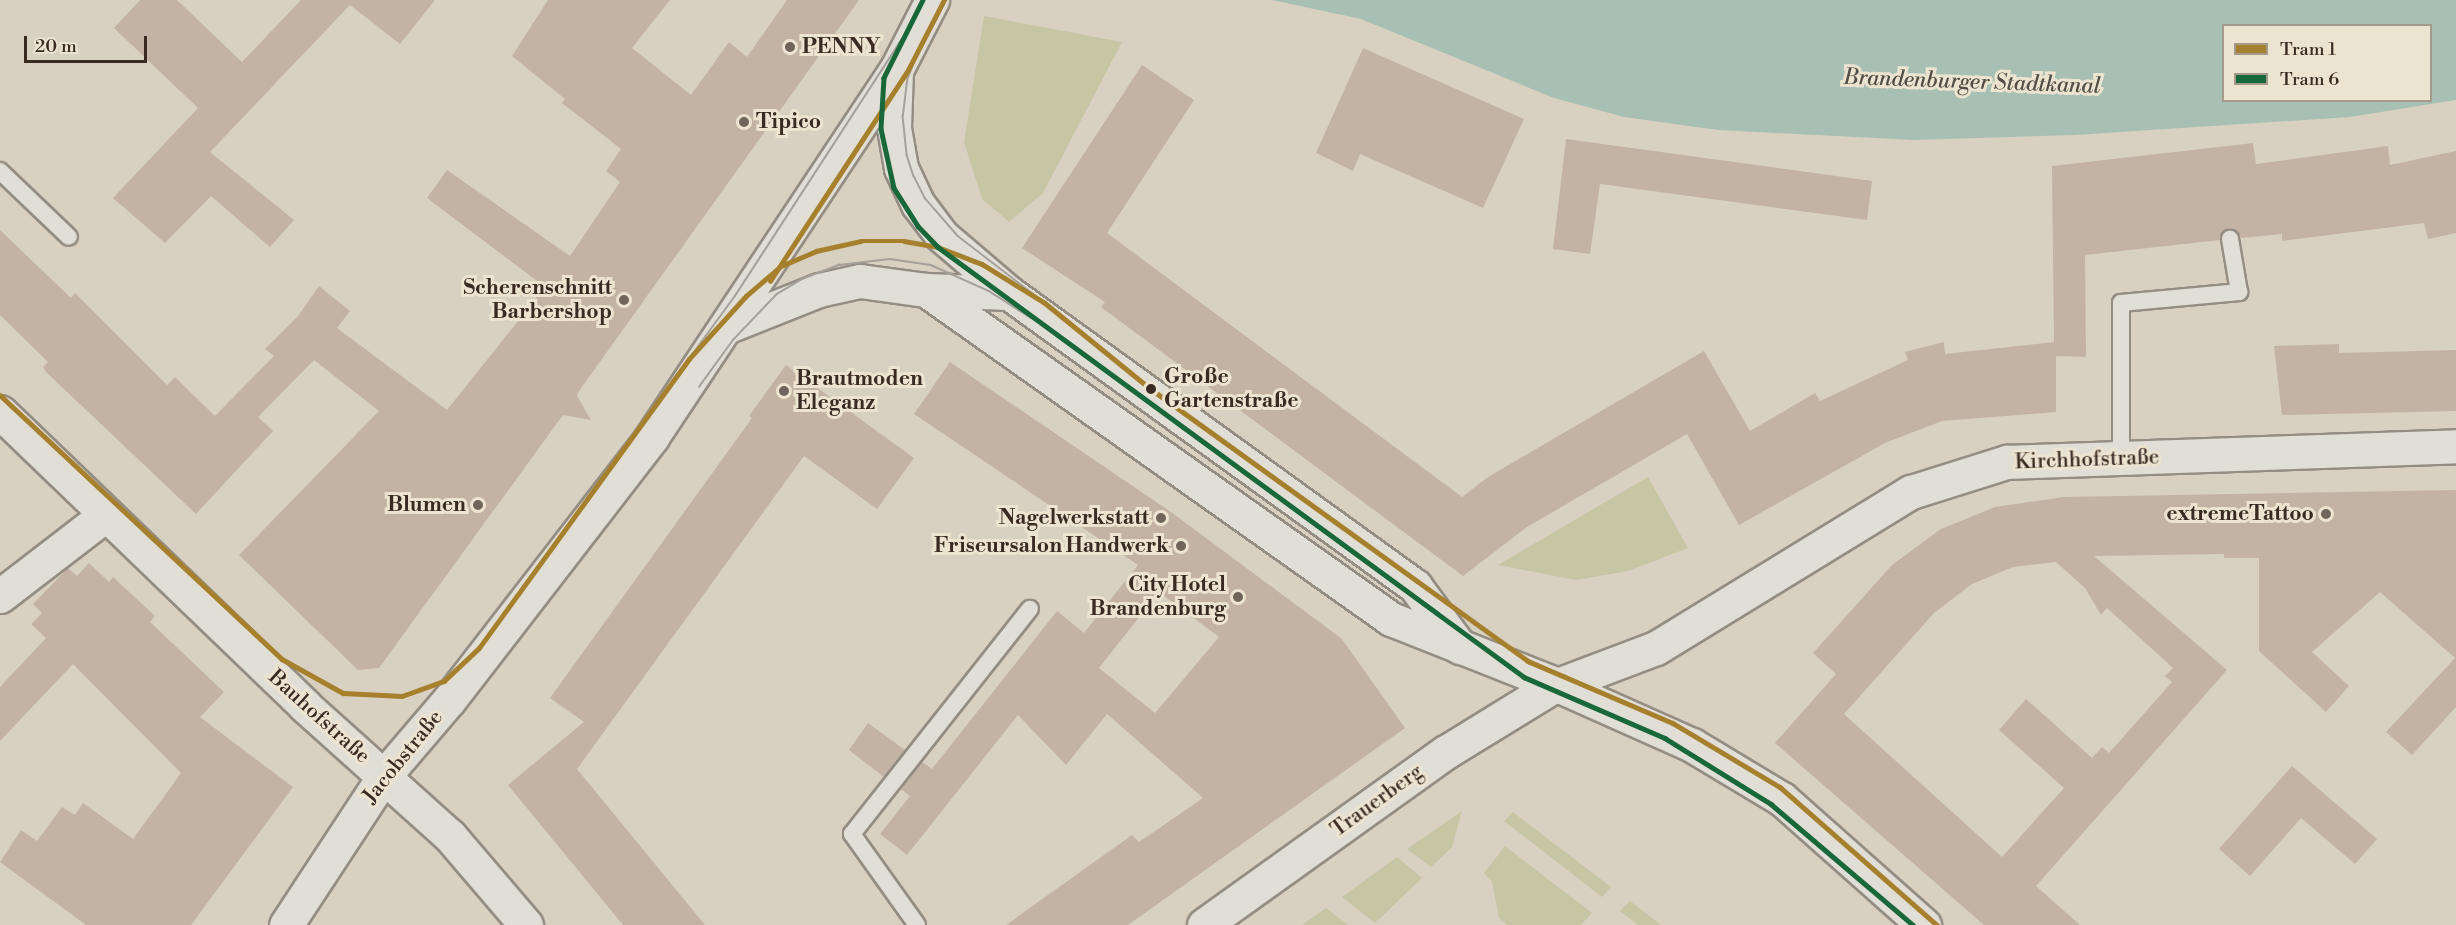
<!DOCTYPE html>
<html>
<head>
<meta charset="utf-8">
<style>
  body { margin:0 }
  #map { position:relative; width:2456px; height:925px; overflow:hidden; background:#d8d1c1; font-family:"Libre Bodoni",serif }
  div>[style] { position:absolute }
  .green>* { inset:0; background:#c6c5a4 }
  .water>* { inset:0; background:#a8c0b3 }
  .building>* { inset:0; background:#c3b3a4 }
  .roads { filter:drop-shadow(2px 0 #938d83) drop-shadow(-2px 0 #938d83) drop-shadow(0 2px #938d83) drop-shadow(0 -2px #938d83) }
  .lane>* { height:16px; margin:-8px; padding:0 8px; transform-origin:8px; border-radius:8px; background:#e1ded6 }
  .street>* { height:33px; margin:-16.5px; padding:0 16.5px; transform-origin:16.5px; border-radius:16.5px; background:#e1ded6 }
  .secondary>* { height:33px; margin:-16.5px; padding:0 16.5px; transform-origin:16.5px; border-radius:16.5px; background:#e1ded6 }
  .tram>* { height:1.5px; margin:-0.75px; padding:0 0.75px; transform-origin:0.75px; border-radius:0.75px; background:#a5a19a }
  .tram-1>* { height:4.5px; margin:-2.25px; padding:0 2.25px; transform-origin:2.25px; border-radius:2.25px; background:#a6802c }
  .tram-2>* { height:4.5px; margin:-2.25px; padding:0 2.25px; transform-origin:2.25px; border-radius:2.25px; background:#18683c }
  .dots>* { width:16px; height:16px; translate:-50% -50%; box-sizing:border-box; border:3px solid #ece4d1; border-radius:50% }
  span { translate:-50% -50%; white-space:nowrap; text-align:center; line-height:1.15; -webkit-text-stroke:6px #ece4d1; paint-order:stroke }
  .poi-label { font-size:21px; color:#392a22; font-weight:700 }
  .left { translate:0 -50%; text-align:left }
  .right { translate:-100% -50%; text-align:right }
  .stop-label { font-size:21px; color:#392a22; font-weight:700 }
  .street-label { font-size:21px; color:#392a22 }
  .water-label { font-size:22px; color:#504e45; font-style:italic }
  .legend { position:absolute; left:2222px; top:24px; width:210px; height:78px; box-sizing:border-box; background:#ece4d1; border:2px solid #a49a8b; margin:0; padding:8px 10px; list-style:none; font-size:18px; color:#392a22 }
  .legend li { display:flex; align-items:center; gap:12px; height:30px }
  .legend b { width:30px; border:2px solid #a49a8b }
  .scale { position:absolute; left:24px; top:36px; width:123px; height:27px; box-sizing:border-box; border:3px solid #392a22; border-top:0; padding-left:8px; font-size:18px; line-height:21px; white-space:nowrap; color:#392a22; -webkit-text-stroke:4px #ece4d1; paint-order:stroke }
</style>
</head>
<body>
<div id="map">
  <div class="green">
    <i style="clip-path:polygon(984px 16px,1122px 42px,1043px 193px,1009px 222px,982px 199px,964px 142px)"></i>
    <i style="clip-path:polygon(1648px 477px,1688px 548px,1628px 571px,1576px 580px,1498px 565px)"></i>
    <i style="clip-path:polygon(1462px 811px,1452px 847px,1431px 867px,1407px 849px)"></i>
    <i style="clip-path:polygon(1513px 812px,1611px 887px,1602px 897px,1504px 821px)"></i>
    <i style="clip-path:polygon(1505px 846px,1592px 913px,1581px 925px,1507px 925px,1499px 918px,1492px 882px,1484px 873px)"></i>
    <i style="clip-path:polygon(1397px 857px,1422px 878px,1375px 923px,1342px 897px)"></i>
    <i style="clip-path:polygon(1630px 901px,1661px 925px,1638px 925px,1620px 911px)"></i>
    <i style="clip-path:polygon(1326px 908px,1348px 925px,1302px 925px)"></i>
  </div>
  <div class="water">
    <i style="clip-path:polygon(evenodd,1272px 0,2456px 0,2456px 100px,2350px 117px,2075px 135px,1914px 140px,1718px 130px,1624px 117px,1554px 98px,1361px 19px,1272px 0,2224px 26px,2430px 26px,2430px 100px,2224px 100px,2224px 26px)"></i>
  </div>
  <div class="building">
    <i style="clip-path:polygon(140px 0,177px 0,242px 62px,301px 0,435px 0,400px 44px,350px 5px,210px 152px,294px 220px,270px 247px,211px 196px,165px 243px,113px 198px,198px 108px,114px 28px)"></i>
    <i style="clip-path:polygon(548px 0,670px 0,632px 48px,691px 95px,729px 42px,747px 57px,787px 0,859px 0,579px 391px,577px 396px,591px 420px,563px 415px,379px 668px,358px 670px,239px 555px,379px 411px,314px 360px,258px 417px,273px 431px,196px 514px,46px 372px,43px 367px,48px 362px,0 315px,0 230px,71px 298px,75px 293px,167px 385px,175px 377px,215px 416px,274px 356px,265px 349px,298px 316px,319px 286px,350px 311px,337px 328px,447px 410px,545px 287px,427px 198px,447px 170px,570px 256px,620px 182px,606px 171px,621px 149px,562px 103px,565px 99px,512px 56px)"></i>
    <i style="clip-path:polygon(1363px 48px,1524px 119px,1483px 208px,1360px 154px,1353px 171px,1316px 153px)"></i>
    <i style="clip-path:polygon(1142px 65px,1194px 100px,1107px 233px,1462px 497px,1488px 477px,1704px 351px,1750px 431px,1815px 393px,1820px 401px,1908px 360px,1905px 352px,1944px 342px,1945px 354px,2054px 342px,2052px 166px,2253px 143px,2256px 164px,2388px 146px,2390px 165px,2456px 151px,2456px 233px,2428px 239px,2424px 223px,2282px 241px,2282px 234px,2241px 238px,2238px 232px,2229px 229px,2223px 231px,2220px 240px,2085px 255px,2086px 357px,2056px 356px,2056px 412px,1942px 421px,1885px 443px,1739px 525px,1687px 434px,1527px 527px,1463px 576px,1101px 307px,1105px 302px,1022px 248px)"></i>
    <i style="clip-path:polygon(1566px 139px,1872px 181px,1867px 220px,1600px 184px,1590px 254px,1553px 249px)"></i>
    <i style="clip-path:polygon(2339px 344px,2339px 353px,2456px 350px,2456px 411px,2282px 415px,2274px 346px)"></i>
    <i style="clip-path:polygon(evenodd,950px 362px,1171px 512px,1342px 639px,1405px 728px,1128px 925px,1006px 925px,1132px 835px,1139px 842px,1203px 798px,1107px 714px,1066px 765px,1018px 715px,907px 855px,880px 834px,910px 796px,901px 789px,922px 762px,932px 769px,1057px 611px,1084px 633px,1138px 565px,914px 414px,950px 362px,1159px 592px,1219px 637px,1155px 713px,1099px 668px,1159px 592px)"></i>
    <i style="clip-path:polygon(786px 365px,914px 458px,877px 509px,804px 456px,577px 769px,705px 925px,623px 925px,508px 785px,584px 722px,550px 698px,752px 418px,749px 416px)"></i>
    <i style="clip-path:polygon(evenodd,2456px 490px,2456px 707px,2412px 755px,2386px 732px,2455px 658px,2380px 592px,2312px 652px,2349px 686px,2326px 712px,2259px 651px,2259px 558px,2224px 558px,2224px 554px,2094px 556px,2227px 670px,2036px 886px,2080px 925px,1984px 925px,1775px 743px,1836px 674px,1813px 653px,1892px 565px,1941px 529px,1995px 507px,2064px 497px,2456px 490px,2056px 562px,2085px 588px,2101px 615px,2107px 608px,2173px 668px,2165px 676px,2172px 682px,2109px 753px,2102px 747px,2092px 758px,2026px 699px,1999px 730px,2064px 788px,2002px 857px,1844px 714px,1934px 613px,1972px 584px,2013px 567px,2056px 562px)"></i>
    <i style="clip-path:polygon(89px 563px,109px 582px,113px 577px,155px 616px,150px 622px,224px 692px,200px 717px,293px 787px,191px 925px,86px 925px,0 862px,21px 830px,37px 841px,62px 807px,75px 815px,83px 803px,133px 839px,181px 773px,73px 664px,0 741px,0 687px,46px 638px,31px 624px,42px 613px,33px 604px,68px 568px,77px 576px)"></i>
    <i style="clip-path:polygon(868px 723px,905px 750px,884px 777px,849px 750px)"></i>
    <i style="clip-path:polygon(2292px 766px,2377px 839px,2355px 864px,2301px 818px,2250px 876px,2219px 849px)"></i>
  </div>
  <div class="roads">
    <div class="lane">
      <i style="left:0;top:171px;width:95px;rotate:43.7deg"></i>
      <i style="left:2121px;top:459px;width:156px;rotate:-90deg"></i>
      <i style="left:2121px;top:303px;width:119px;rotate:-5.3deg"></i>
      <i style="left:2239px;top:292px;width:54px;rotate:-99.6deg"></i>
      <i style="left:917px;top:925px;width:112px;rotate:-125.5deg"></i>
      <i style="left:852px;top:834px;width:287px;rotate:-51.7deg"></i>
    </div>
    <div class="street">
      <i style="left:896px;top:70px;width:58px;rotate:92deg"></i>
      <i style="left:894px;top:128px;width:41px;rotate:80.1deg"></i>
      <i style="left:901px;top:168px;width:40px;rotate:65deg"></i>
      <i style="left:918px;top:204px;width:39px;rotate:53deg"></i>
      <i style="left:941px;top:235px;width:89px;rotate:40.5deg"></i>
      <i style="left:1009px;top:293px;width:501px;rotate:35.82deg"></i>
      <i style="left:1415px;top:586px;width:76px;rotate:53.6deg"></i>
      <i style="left:926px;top:290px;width:570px;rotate:35.28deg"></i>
      <i style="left:1391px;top:619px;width:176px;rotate:21.6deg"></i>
      <i style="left:1555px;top:684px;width:150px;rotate:24deg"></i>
      <i style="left:1692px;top:745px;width:105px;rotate:31deg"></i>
      <i style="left:1782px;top:799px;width:190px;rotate:41.6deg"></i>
      <i style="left:726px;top:327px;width:100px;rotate:-21.7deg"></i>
      <i style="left:819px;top:290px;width:42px;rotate:-12.4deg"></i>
      <i style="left:860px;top:281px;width:67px;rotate:7.8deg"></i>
      <i style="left:926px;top:290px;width:83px;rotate:2.1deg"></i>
      <i style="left:0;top:596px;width:131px;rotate:-37.6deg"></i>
      <i style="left:1204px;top:925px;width:297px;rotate:-35.6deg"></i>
      <i style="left:1446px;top:752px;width:122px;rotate:-31.6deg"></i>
      <i style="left:1550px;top:688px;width:113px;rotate:-20.7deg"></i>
      <i style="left:1656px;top:648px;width:299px;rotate:-31.5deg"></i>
      <i style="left:1911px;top:492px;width:101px;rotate:-17.4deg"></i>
      <i style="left:2007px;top:462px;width:449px;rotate:-2deg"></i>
    </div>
    <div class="secondary">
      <i style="left:0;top:412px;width:424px;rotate:43.9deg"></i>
      <i style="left:305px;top:706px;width:195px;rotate:41.9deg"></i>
      <i style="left:450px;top:836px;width:117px;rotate:49.5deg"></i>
      <i style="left:286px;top:925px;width:178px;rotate:-56.7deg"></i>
      <i style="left:384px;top:776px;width:100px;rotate:-49.5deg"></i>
      <i style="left:449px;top:700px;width:332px;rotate:-52.3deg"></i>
      <i style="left:652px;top:437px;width:441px;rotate:-56.4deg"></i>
      <i style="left:896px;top:70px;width:79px;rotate:-62.8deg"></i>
    </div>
  </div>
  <div class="tram">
    <i style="left:920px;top:49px;width:31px;rotate:112deg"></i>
    <i style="left:908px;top:78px;width:38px;rotate:97deg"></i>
    <i style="left:903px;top:116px;width:39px;rotate:84deg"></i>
    <i style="left:907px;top:155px;width:22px;rotate:72deg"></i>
    <i style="left:914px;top:176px;width:25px;rotate:63deg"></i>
    <i style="left:925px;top:198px;width:50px;rotate:49deg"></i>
    <i style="left:958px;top:236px;width:110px;rotate:37.6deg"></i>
    <i style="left:689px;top:359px;width:78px;rotate:-53.9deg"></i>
    <i style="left:735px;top:296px;width:306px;rotate:-57deg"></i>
    <i style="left:699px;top:387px;width:58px;rotate:-54.1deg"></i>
    <i style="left:733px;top:340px;width:64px;rotate:-46.3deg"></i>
    <i style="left:777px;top:294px;width:29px;rotate:-31deg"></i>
    <i style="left:802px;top:279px;width:40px;rotate:-21deg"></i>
    <i style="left:839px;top:265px;width:51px;rotate:-6.7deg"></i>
    <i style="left:890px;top:259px;width:41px;rotate:8.3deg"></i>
    <i style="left:931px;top:265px;width:64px;rotate:24.1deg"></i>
    <i style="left:989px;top:291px;width:50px;rotate:32.7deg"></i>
  </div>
  <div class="tram-1">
    <i style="left:770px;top:281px;width:252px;rotate:-56.8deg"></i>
    <i style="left:908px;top:70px;width:79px;rotate:-62.8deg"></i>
    <i style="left:0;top:395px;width:386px;rotate:43.1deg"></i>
    <i style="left:282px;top:659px;width:70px;rotate:29.1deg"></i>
    <i style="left:343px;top:693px;width:59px;rotate:2.9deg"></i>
    <i style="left:402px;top:696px;width:45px;rotate:-19.7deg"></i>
    <i style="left:444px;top:681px;width:48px;rotate:-43.3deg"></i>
    <i style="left:479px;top:648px;width:357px;rotate:-54deg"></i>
    <i style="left:689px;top:359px;width:85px;rotate:-47.9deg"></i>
    <i style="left:746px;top:296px;width:46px;rotate:-40.6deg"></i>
    <i style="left:781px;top:266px;width:38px;rotate:-23deg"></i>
    <i style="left:816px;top:251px;width:46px;rotate:-12.5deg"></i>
    <i style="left:861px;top:241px;width:43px"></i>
    <i style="left:904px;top:241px;width:35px;rotate:10deg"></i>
    <i style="left:938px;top:247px;width:47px;rotate:21.1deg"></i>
    <i style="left:982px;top:264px;width:74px;rotate:31.8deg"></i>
    <i style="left:1045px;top:303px;width:136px;rotate:39.1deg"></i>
    <i style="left:1151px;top:389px;width:465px;rotate:35.8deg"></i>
    <i style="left:1528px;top:661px;width:158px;rotate:23.2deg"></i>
    <i style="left:1673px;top:723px;width:125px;rotate:30.9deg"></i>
    <i style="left:1780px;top:787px;width:209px;rotate:41.3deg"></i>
  </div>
  <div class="tram-2">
    <i style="left:923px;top:0;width:87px;rotate:116.6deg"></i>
    <i style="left:884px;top:78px;width:51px;rotate:93.4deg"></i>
    <i style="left:881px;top:129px;width:60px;rotate:77.6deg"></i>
    <i style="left:894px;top:188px;width:45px;rotate:57.7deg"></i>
    <i style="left:918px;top:226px;width:29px;rotate:46deg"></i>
    <i style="left:938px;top:247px;width:727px;rotate:36.27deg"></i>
    <i style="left:1524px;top:677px;width:154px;rotate:23.4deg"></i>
    <i style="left:1665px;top:738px;width:125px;rotate:31.9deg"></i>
    <i style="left:1771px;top:804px;width:187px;rotate:40.4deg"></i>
  </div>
  <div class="dots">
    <i style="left:790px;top:47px;background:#71645a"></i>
    <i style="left:744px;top:122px;background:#71645a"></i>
    <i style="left:624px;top:300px;background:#71645a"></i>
    <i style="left:1151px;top:389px;background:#392a22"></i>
    <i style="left:784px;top:391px;background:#71645a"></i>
    <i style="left:478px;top:505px;background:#71645a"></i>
    <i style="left:2326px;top:514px;background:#71645a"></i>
    <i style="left:1161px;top:518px;background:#71645a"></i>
    <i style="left:1181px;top:546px;background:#71645a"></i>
    <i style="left:1238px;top:597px;background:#71645a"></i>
  </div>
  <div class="poi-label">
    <span class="left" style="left:802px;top:47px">PENNY</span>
    <span class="left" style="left:756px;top:122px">Tipico</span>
    <span class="right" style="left:612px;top:300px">Scherenschnitt<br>Barbershop</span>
    <span class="left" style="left:796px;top:391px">Brautmoden<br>Eleganz</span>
    <span class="right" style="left:466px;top:505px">Blumen</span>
    <span class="right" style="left:2314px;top:514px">extremeTattoo</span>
    <span class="right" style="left:1149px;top:518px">Nagelwerkstatt</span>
    <span class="right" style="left:1169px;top:546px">Friseursalon Handwerk</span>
    <span class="right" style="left:1226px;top:597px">City Hotel<br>Brandenburg</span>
  </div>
  <div class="stop-label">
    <span class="left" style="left:1164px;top:389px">Große<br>Gartenstraße</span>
  </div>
  <div class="street-label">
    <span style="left:2087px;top:460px;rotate:-2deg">Kirchhofstraße</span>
    <span style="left:319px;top:717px;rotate:42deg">Bauhofstraße</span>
    <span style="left:403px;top:757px;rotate:-51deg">Jacobstraße</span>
    <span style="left:1377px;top:801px;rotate:-36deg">Trauerberg</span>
  </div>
  <div class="water-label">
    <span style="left:1972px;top:82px;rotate:2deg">Brandenburger Stadtkanal</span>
  </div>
  <ul class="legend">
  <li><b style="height:8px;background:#a6802c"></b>Tram 1</li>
  <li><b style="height:8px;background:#18683c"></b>Tram 6</li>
  </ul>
  <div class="scale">20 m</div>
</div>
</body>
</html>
